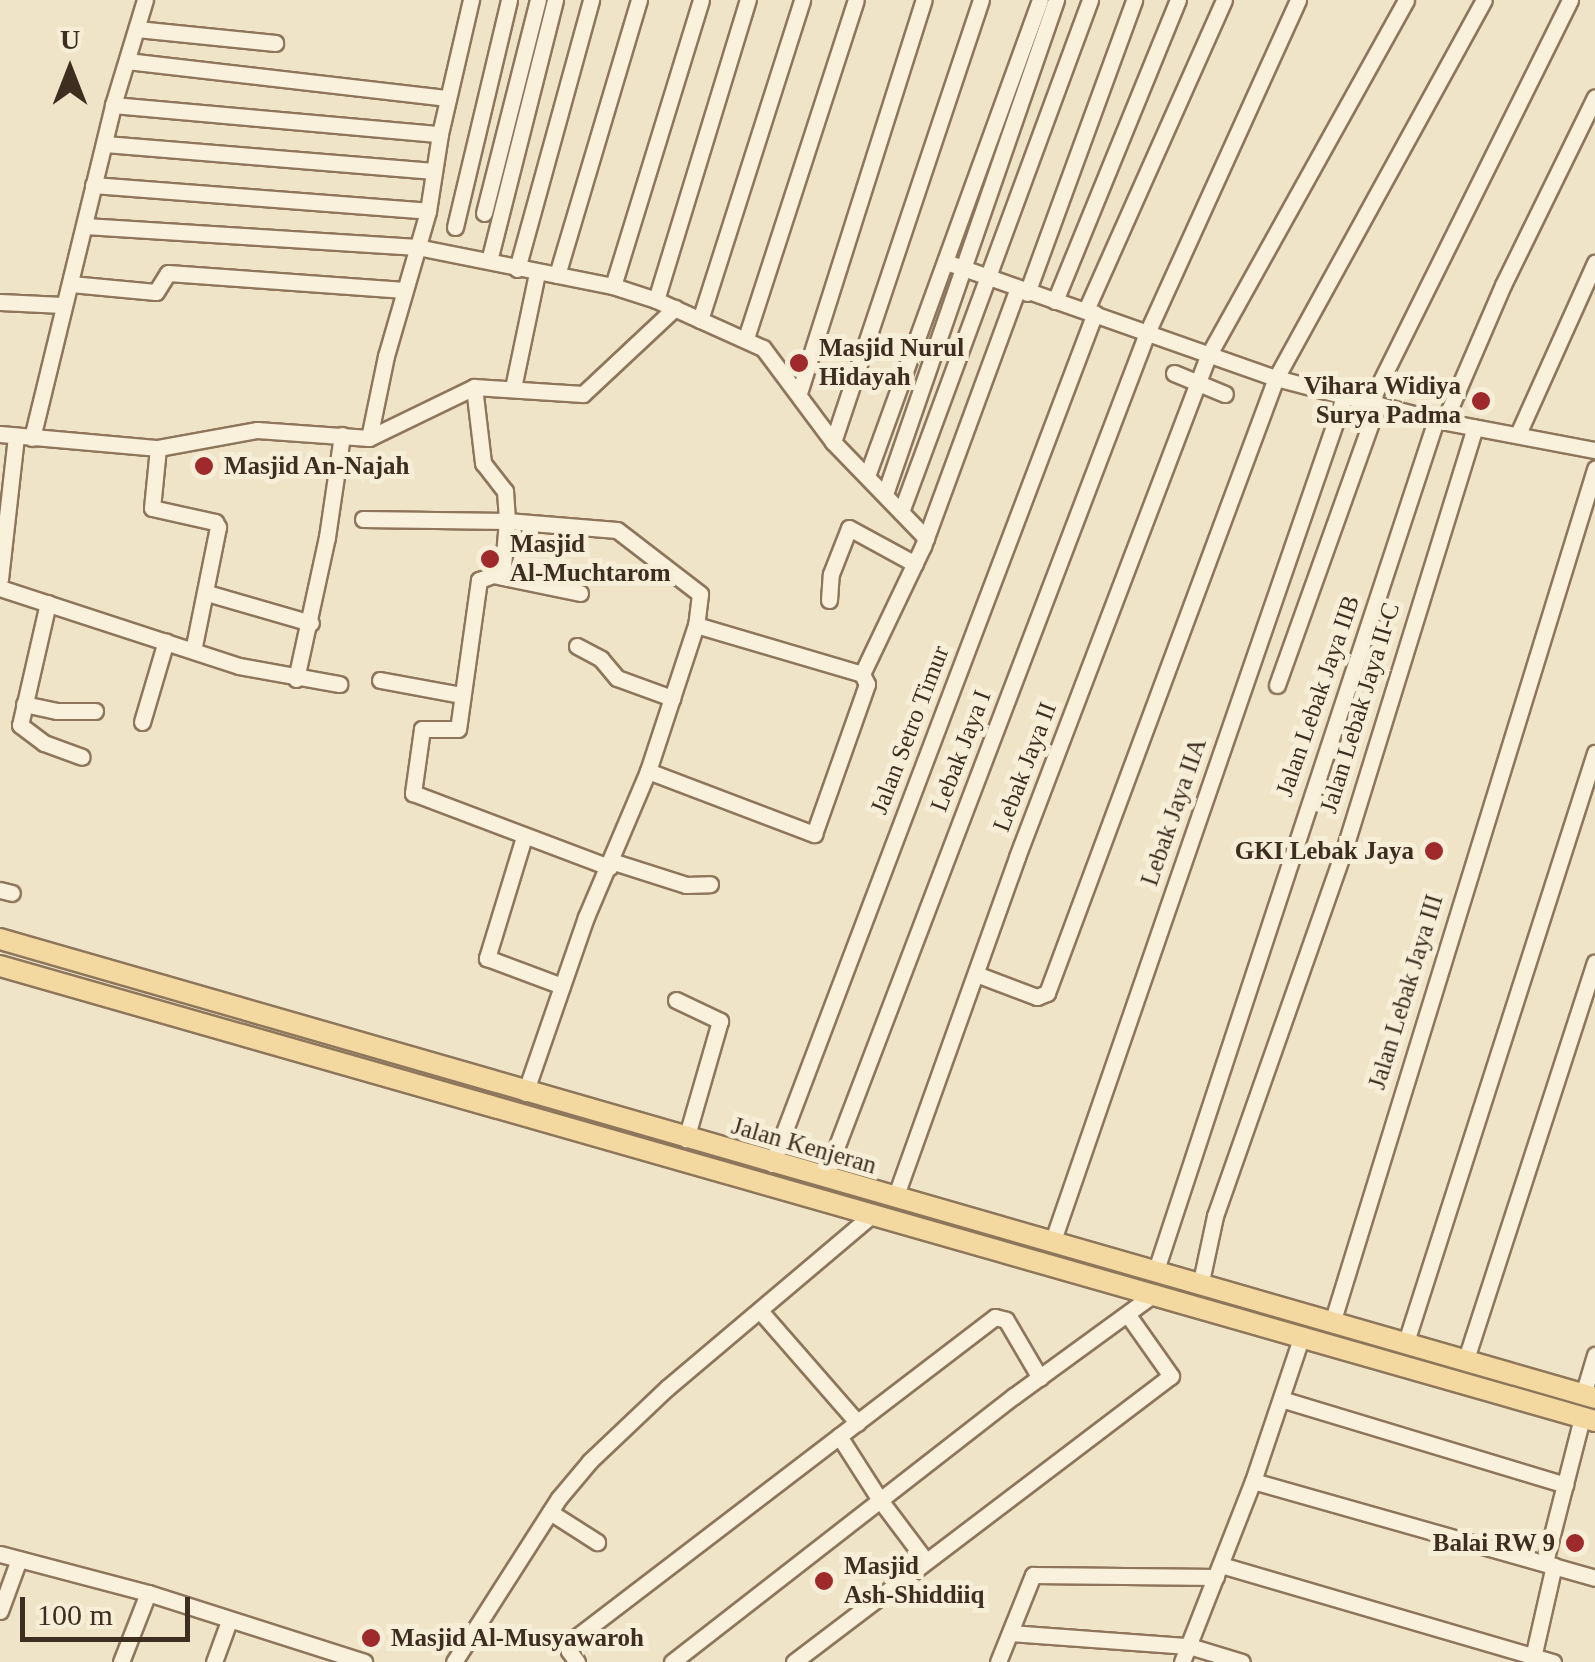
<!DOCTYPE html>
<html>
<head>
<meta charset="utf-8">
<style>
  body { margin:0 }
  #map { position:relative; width:1595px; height:1662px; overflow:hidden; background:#f0e4c8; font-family:Georgia,serif }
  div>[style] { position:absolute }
  .roads { filter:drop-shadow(2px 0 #8d765c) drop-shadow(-2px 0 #8d765c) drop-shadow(0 2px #8d765c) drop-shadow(0 -2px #8d765c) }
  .minor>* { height:15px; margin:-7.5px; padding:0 7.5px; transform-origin:7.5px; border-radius:7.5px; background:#faf1dc }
  .major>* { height:20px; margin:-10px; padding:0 10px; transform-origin:10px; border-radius:10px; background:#f3d9a0 }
  .dots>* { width:28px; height:28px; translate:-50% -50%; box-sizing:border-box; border:5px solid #f7eed8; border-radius:50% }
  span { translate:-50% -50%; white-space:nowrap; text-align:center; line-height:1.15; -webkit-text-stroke:10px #f7eed8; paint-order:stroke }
  .poi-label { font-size:25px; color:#3d2e20; font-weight:700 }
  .left { translate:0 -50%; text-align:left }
  .right { translate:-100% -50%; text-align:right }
  .street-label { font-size:25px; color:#3d2e20 }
  .north { position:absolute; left:20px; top:20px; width:100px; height:100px; -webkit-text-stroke:8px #f7eed8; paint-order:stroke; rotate:0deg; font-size:28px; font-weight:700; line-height:40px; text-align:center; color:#3d2e20 }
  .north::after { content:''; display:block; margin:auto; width:35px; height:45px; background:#3d2e20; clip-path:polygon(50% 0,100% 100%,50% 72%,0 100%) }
  .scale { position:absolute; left:20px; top:1597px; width:170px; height:45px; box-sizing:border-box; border:5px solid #3d2e20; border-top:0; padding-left:12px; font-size:30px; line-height:35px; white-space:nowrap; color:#3d2e20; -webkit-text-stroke:8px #f7eed8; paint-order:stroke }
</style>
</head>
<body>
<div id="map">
  <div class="roads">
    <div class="minor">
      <i style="left:137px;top:29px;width:139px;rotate:5.8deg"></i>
      <i style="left:127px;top:61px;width:323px;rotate:6.6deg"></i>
      <i style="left:113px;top:105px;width:328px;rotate:5.1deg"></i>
      <i style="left:105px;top:144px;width:330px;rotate:4.7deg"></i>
      <i style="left:93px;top:185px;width:336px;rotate:4.4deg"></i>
      <i style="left:484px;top:213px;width:220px;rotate:-75.8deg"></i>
      <i style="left:85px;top:226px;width:333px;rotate:3.6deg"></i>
      <i style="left:417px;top:247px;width:200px;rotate:11.3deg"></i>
      <i style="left:613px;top:286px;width:45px;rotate:18deg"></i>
      <i style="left:656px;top:300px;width:117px;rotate:24.2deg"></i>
      <i style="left:763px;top:348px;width:117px;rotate:53.3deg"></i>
      <i style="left:833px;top:442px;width:134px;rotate:45.9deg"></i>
      <i style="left:455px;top:227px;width:233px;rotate:-76.6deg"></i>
      <i style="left:489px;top:261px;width:269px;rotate:-75.8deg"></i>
      <i style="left:946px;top:262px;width:350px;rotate:19.4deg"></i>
      <i style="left:1276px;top:378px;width:165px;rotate:14.7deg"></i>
      <i style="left:1436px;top:420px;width:162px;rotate:10.7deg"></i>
      <i style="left:517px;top:269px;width:279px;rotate:-74.6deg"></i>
      <i style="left:557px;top:275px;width:287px;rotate:-73.4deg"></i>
      <i style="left:71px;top:284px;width:85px;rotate:5.4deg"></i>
      <i style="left:156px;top:292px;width:22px;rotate:-58deg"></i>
      <i style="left:168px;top:273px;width:237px;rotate:4.1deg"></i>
      <i style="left:613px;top:286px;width:299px;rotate:-72.9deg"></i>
      <i style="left:1027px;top:293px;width:312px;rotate:-69.9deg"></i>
      <i style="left:656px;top:300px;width:314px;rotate:-73deg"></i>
      <i style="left:1055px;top:301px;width:325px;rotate:-67.8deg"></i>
      <i style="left:0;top:302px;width:63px;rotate:2.7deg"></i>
      <i style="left:1086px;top:310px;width:339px;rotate:-66deg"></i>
      <i style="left:700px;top:320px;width:336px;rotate:-72.3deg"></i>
      <i style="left:746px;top:338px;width:355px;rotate:-72deg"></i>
      <i style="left:1174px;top:373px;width:55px;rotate:22.4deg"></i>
      <i style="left:474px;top:387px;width:77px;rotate:83.2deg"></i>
      <i style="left:483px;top:463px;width:36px;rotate:52deg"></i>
      <i style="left:505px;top:491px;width:30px;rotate:86deg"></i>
      <i style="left:507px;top:521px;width:110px;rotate:4.7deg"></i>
      <i style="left:617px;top:530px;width:105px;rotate:37.6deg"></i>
      <i style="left:700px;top:594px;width:31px;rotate:97deg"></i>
      <i style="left:696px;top:625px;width:154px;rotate:108.2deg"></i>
      <i style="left:648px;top:771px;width:159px;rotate:113deg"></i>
      <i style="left:586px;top:917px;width:186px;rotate:109.1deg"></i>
      <i style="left:513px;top:388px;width:117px;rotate:-78.2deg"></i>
      <i style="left:799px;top:393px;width:412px;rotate:-72.4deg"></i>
      <i style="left:1370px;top:403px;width:450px;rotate:-63.6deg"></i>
      <i style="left:1444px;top:422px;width:149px;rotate:-66.7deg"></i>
      <i style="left:1503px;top:285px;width:209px;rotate:-63.9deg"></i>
      <i style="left:0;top:434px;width:159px;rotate:5.1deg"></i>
      <i style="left:158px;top:448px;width:101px;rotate:-10.3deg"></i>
      <i style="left:257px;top:430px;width:112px;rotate:4.1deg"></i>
      <i style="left:369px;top:438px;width:117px;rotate:-25.9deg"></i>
      <i style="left:474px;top:387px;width:109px;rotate:3.7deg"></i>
      <i style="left:583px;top:394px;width:126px;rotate:-43.1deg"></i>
      <i style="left:1518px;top:434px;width:188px;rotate:-65.8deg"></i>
      <i style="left:32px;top:438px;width:343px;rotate:-76.3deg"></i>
      <i style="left:113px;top:105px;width:110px;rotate:-73.1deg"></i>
      <i style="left:369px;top:438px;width:84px;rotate:-78.3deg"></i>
      <i style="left:386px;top:356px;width:151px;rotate:-73.8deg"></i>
      <i style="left:428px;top:211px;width:78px;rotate:-81.1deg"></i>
      <i style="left:440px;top:134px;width:138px;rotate:-77deg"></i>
      <i style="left:833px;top:442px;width:466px;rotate:-71.5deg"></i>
      <i style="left:158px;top:448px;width:60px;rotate:95.7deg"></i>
      <i style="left:152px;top:508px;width:65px;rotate:12.5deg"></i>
      <i style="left:215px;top:522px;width:6px;rotate:59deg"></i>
      <i style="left:218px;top:527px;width:126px;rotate:101.4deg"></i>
      <i style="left:867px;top:476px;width:506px;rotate:-70.03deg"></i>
      <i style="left:885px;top:494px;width:523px;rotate:-70.91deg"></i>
      <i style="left:901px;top:512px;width:546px;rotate:-69.74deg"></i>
      <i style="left:363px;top:519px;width:144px;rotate:0.8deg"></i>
      <i style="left:507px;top:521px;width:56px;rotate:95.1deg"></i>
      <i style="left:0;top:579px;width:144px;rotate:-83.6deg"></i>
      <i style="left:0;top:588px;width:251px;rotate:18.1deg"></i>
      <i style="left:239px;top:666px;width:102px;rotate:10.2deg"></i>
      <i style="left:207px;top:593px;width:108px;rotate:16.1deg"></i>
      <i style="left:580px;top:593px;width:89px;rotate:-168.3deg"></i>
      <i style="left:493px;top:575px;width:15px;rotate:160deg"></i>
      <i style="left:479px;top:580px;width:150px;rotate:98deg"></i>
      <i style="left:458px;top:729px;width:36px;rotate:180deg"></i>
      <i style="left:422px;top:729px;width:65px;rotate:98deg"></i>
      <i style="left:413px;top:793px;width:210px;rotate:20.7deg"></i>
      <i style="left:829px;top:600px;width:26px;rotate:-86deg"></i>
      <i style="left:831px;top:574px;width:49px;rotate:-68.6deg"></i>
      <i style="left:849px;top:528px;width:75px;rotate:28.6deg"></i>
      <i style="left:48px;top:603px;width:125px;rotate:102.9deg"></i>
      <i style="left:20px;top:725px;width:30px;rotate:37deg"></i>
      <i style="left:44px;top:743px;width:40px;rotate:20.2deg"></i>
      <i style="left:696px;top:625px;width:173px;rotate:16.4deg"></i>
      <i style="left:577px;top:646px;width:27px;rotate:28deg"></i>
      <i style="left:601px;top:659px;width:25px;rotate:50deg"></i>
      <i style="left:617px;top:678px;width:59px;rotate:20deg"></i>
      <i style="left:862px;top:674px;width:142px;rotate:-64.5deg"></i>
      <i style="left:923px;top:546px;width:272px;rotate:-69.8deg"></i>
      <i style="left:296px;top:679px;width:145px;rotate:-77.7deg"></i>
      <i style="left:327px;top:537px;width:103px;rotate:-81.6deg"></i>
      <i style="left:380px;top:680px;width:82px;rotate:10.5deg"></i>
      <i style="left:1277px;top:685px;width:296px;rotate:-70.3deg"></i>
      <i style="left:24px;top:704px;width:34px;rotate:12deg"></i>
      <i style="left:57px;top:711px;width:38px"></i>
      <i style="left:142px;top:722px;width:84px;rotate:-73.5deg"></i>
      <i style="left:648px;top:771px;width:178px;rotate:20.8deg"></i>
      <i style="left:814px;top:834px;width:159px;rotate:-70.5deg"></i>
      <i style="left:867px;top:684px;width:11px;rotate:-117deg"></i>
      <i style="left:524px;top:837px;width:127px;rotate:107deg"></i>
      <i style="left:487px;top:958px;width:80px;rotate:20.5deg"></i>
      <i style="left:611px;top:861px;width:79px;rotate:17.7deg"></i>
      <i style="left:686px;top:885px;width:24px;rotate:-2deg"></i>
      <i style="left:0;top:890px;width:12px;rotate:14deg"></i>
      <i style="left:976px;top:974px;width:65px;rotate:20.7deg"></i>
      <i style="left:1037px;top:997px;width:11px;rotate:-22deg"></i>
      <i style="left:1047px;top:993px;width:656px;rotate:-69.58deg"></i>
      <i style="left:1276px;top:378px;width:431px;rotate:-61.2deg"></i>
      <i style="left:676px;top:1000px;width:49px;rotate:25.5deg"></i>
      <i style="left:720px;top:1021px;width:123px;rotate:106.1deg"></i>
      <i style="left:772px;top:1164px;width:910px;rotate:-69.22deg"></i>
      <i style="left:825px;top:1177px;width:903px;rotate:-69.12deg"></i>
      <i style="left:1147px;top:333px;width:366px;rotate:-65.6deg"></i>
      <i style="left:895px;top:1198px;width:362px;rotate:-70.3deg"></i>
      <i style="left:1017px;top:857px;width:536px;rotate:-69.13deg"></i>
      <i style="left:1208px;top:356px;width:407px;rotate:-60.9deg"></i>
      <i style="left:1052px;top:1243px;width:895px;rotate:-70.96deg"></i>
      <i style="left:1155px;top:1273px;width:898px;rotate:-71.77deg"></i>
      <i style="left:1200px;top:1286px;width:72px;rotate:-77.9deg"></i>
      <i style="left:1215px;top:1216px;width:391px;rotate:-70.6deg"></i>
      <i style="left:1345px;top:847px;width:439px;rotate:-72.8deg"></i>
      <i style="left:761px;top:1312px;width:147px;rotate:48.9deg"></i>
      <i style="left:1332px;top:1323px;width:894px;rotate:-72.88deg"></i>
      <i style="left:1405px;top:1345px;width:622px;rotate:-72.21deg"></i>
      <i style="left:1465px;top:1362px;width:420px;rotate:-72deg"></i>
      <i style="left:1583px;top:1395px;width:42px;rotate:-73.3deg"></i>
      <i style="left:1281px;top:1399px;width:297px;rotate:16.8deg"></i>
      <i style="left:839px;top:1436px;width:76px;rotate:57.4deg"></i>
      <i style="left:880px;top:1500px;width:76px;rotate:53deg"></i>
      <i style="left:1253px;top:1481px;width:355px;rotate:15.8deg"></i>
      <i style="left:550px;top:1512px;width:56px;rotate:32.6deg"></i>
      <i style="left:0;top:1554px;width:153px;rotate:14.8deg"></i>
      <i style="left:148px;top:1593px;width:227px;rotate:17.7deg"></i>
      <i style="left:1545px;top:1562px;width:149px;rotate:-75.6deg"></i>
      <i style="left:1221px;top:1565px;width:346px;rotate:16.3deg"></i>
      <i style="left:0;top:1611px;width:55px;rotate:-69.9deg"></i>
      <i style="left:1010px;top:1633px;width:179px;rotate:4.2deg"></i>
      <i style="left:1189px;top:1646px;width:55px;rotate:16.8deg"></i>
      <i style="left:121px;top:1662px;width:74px;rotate:-68.6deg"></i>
      <i style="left:214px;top:1662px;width:44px;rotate:-69.9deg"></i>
      <i style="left:454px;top:1662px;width:195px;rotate:-57.4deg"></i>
      <i style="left:559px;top:1498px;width:48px;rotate:-50deg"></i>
      <i style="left:590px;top:1461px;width:106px;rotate:-43.5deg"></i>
      <i style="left:667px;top:1388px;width:268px;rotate:-40.2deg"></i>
      <i style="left:577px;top:1662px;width:14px;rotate:-126deg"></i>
      <i style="left:569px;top:1651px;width:9px;rotate:-84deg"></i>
      <i style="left:570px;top:1642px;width:535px;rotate:-37.41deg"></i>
      <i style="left:995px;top:1317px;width:11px;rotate:15deg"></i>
      <i style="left:1006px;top:1320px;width:67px;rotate:59.6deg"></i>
      <i style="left:672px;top:1662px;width:433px;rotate:-37.9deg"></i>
      <i style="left:1014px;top:1396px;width:175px;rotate:-36.1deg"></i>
      <i style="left:794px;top:1662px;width:473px;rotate:-37.2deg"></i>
      <i style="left:1171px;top:1376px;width:75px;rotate:-125.2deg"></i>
      <i style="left:998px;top:1662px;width:94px;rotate:-68.1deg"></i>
      <i style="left:1033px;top:1575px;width:183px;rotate:0.6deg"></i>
      <i style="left:1182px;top:1662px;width:194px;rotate:-68.6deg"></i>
      <i style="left:1253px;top:1481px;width:154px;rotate:-71.4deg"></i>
      <i style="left:1532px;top:1662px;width:99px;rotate:-77.2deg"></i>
    </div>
    <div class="major">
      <i style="left:0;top:939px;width:1660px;rotate:16.05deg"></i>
      <i style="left:0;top:966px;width:1659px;rotate:15.92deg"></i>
    </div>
  </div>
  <div class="dots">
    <i style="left:799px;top:363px;background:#9e2a2b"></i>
    <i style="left:1481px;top:401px;background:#9e2a2b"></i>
    <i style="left:204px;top:466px;background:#9e2a2b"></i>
    <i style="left:490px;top:559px;background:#9e2a2b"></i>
    <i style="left:1434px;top:851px;background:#9e2a2b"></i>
    <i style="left:1575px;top:1543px;background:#9e2a2b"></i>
    <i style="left:824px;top:1581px;background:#9e2a2b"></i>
    <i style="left:371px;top:1638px;background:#9e2a2b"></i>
  </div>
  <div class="poi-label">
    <span class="left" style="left:819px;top:363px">Masjid Nurul<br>Hidayah</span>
    <span class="right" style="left:1461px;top:401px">Vihara Widiya<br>Surya Padma</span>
    <span class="left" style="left:224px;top:466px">Masjid An-Najah</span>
    <span class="left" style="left:510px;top:559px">Masjid<br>Al-Muchtarom</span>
    <span class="right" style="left:1414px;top:851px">GKI Lebak Jaya</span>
    <span class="right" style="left:1555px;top:1543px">Balai RW 9</span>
    <span class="left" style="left:844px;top:1581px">Masjid<br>Ash-Shiddiiq</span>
    <span class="left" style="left:391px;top:1638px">Masjid Al-Musyawaroh</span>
  </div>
  <div class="street-label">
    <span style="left:1318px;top:696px;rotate:-71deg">Jalan Lebak Jaya IIB</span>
    <span style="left:1360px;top:708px;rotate:-73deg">Jalan Lebak Jaya II-C</span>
    <span style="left:910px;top:730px;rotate:-69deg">Jalan Setro Timur</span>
    <span style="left:961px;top:751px;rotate:-69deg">Lebak Jaya I</span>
    <span style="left:1025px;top:767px;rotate:-69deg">Lebak Jaya II</span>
    <span style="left:1174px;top:812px;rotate:-71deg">Lebak Jaya IIA</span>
    <span style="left:1406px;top:992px;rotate:-73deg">Jalan Lebak Jaya III</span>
    <span style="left:804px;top:1146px;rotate:16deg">Jalan Kenjeran</span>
  </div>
  <div class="north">U</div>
  <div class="scale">100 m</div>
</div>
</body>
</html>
